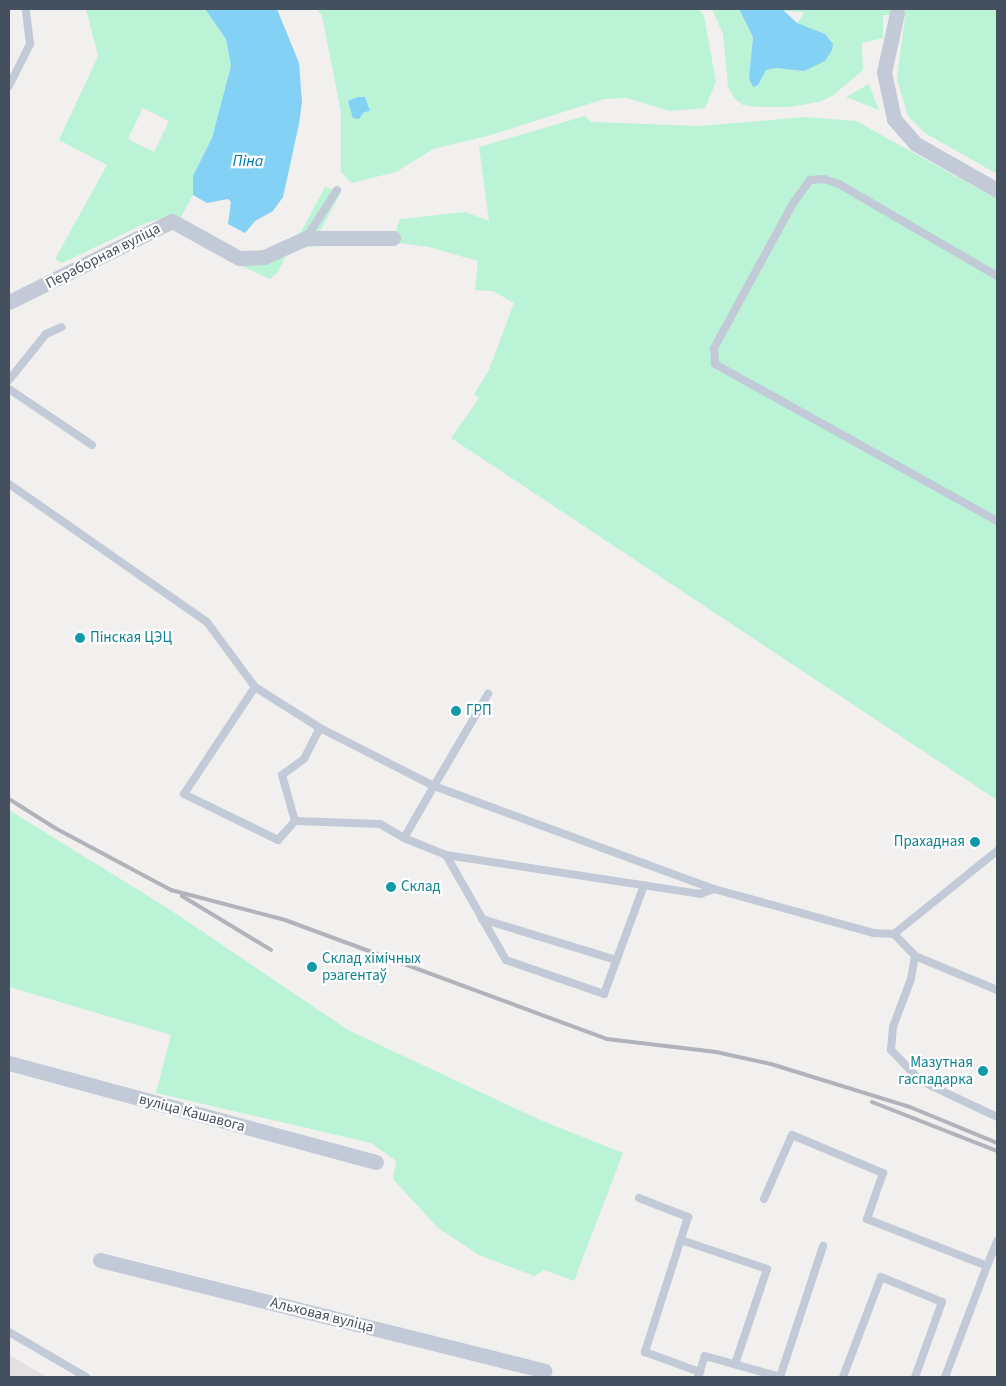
<!DOCTYPE html>
<html>
<head>
<meta charset="utf-8">
<style>
  body { margin:0 }
  #map { position:relative; width:1006px; height:1386px; overflow:hidden; background:#f2efef; font-family:"Source Sans 3",sans-serif }
  div>[style] { position:absolute }
  .education>* { inset:0; background:#e3e0e1 }
  .green>* { inset:0; background:#baf3d6 }
  .water>* { inset:0; background:#83d1f4 }
  .lane>* { height:8px; margin:-4px; padding:0 4px; transform-origin:4px; border-radius:4px; background:#c1cad6 }
  .street>* { height:15px; margin:-7.5px; padding:0 7.5px; transform-origin:7.5px; border-radius:7.5px; background:#c1cad6 }
  .rail>* { height:4px; margin:-2px; padding:0 2px; transform-origin:2px; border-radius:2px; background:#b1b3ba }
  .dots>* { width:14px; height:14px; translate:-50% -50%; box-sizing:border-box; border:2px solid #fff; border-radius:50% }
  span { translate:-50% -50%; white-space:nowrap; text-align:center; line-height:1.15; -webkit-text-stroke:4.5px #fff; paint-order:stroke }
  .street-label { font-size:15px; color:#45505f }
  .culture-label { font-size:15px; color:#0d838f }
  .left { translate:0 -50%; text-align:left }
  .right { translate:-100% -50%; text-align:right }
  .water-label { font-size:16px; color:#0179af; font-style:italic }
  .frame { position:absolute; inset:0; border:10px solid #45505f; pointer-events:none }
</style>
</head>
<body>
<div id="map">
  <div class="education">
    <i style="clip-path:polygon(9px 1355px,11px 1356px,47px 1377px,9px 1377px)"></i>
  </div>
  <div class="green">
    <i style="clip-path:polygon(evenodd,86px 9px,205px 9px,226px 39px,231px 66px,212px 138px,193px 176px,193px 195px,181px 217px,167px 217px,146px 223px,62px 263px,55px 259px,107px 165px,59px 140px,98px 56px,86px 9px,143px 108px,169px 121px,154px 152px,128px 139px,143px 108px)"></i>
    <i style="clip-path:polygon(317px 9px,699px 9px,704px 16px,716px 82px,705px 108px,669px 111px,627px 98px,604px 99px,491px 135px,433px 149px,396px 172px,351px 183px,341px 172px,341px 112px,322px 16px)"></i>
    <i style="clip-path:polygon(712px 9px,739px 9px,753px 37px,749px 78px,758px 85px,766px 70px,776px 68px,804px 71px,832px 50px,830px 39px,797px 23px,805px 12px,782px 11px,781px 9px,997px 9px,997px 174px,925px 133px,908px 116px,897px 79px,905px 16px,883px 15px,883px 38px,862px 43px,863px 70px,832px 96px,819px 102px,789px 107px,759px 107px,743px 105px,735px 99px,728px 86px,723px 34px)"></i>
    <i style="clip-path:polygon(869px 84px,879px 110px,846px 97px)"></i>
    <i style="clip-path:polygon(585px 116px,591px 122px,700px 126px,804px 117px,856px 121px,997px 199px,997px 800px,451px 438px,479px 398px,474px 394px,489px 370px,514px 303px,493px 291px,475px 290px,478px 261px,429px 247px,383px 241px,297px 248px,287px 253px,278px 272px,270px 279px,233px 262px,278px 246px,301px 232px,325px 187px,341px 192px,320px 231px,395px 233px,400px 219px,465px 212px,489px 221px,479px 147px)"></i>
    <i style="clip-path:polygon(9px 810px,169px 909px,348px 1030px,540px 1120px,623px 1153px,574px 1281px,544px 1270px,534px 1276px,479px 1255px,438px 1228px,393px 1179px,396px 1161px,371px 1143px,156px 1093px,171px 1035px,9px 987px)"></i>
  </div>
  <div class="water">
    <i style="clip-path:polygon(205px 9px,277px 9px,299px 63px,302px 102px,299px 124px,283px 197px,273px 211px,255px 221px,245px 233px,228px 224px,231px 202px,228px 199px,207px 203px,193px 195px,193px 176px,212px 138px,231px 66px,226px 39px)"></i>
    <i style="clip-path:polygon(739px 9px,782px 9px,797px 23px,825px 34px,833px 44px,832px 50px,825px 61px,804px 71px,776px 68px,766px 70px,758px 85px,753px 87px,749px 78px,753px 37px)"></i>
    <i style="clip-path:polygon(358px 97px,365px 97px,370px 111px,364px 112px,359px 119px,353px 118px,348px 101px)"></i>
  </div>
  <div class="lane">
    <i style="left:9px;top:86px;width:47px;rotate:-63.4deg"></i>
    <i style="left:30px;top:44px;width:35px;rotate:-97deg"></i>
    <i style="left:306px;top:238px;width:57px;rotate:-57.1deg"></i>
    <i style="left:997px;top:276px;width:183px;rotate:-149.8deg"></i>
    <i style="left:839px;top:184px;width:16px;rotate:-162deg"></i>
    <i style="left:824px;top:179px;width:14px;rotate:176deg"></i>
    <i style="left:810px;top:180px;width:31px;rotate:126deg"></i>
    <i style="left:792px;top:205px;width:163px;rotate:118.6deg"></i>
    <i style="left:714px;top:348px;width:16px;rotate:86deg"></i>
    <i style="left:715px;top:364px;width:323px;rotate:29.1deg"></i>
    <i style="left:9px;top:380px;width:59px;rotate:-51.2deg"></i>
    <i style="left:46px;top:334px;width:17px;rotate:-24deg"></i>
    <i style="left:9px;top:389px;width:100px;rotate:34deg"></i>
    <i style="left:9px;top:484px;width:241px;rotate:34.9deg"></i>
    <i style="left:207px;top:622px;width:81px;rotate:53.6deg"></i>
    <i style="left:320px;top:728px;width:128px;rotate:27deg"></i>
    <i style="left:434px;top:786px;width:107px;rotate:-59.6deg"></i>
    <i style="left:295px;top:821px;width:48px;rotate:-105.8deg"></i>
    <i style="left:282px;top:775px;width:27px;rotate:-36deg"></i>
    <i style="left:304px;top:759px;width:35px;rotate:-63deg"></i>
    <i style="left:320px;top:728px;width:77px;rotate:-147.8deg"></i>
    <i style="left:255px;top:687px;width:128px;rotate:123.6deg"></i>
    <i style="left:184px;top:794px;width:105px;rotate:26.1deg"></i>
    <i style="left:278px;top:840px;width:25px;rotate:-48deg"></i>
    <i style="left:295px;top:821px;width:85px;rotate:2deg"></i>
    <i style="left:380px;top:824px;width:28px;rotate:30deg"></i>
    <i style="left:404px;top:838px;width:45px;rotate:22deg"></i>
    <i style="left:446px;top:855px;width:257px;rotate:8.7deg"></i>
    <i style="left:700px;top:894px;width:15px;rotate:-20deg"></i>
    <i style="left:714px;top:889px;width:166px;rotate:15.4deg"></i>
    <i style="left:874px;top:933px;width:20px;rotate:3deg"></i>
    <i style="left:894px;top:934px;width:132px;rotate:-38.9deg"></i>
    <i style="left:404px;top:838px;width:60px;rotate:-60deg"></i>
    <i style="left:434px;top:786px;width:298px;rotate:20.2deg"></i>
    <i style="left:446px;top:855px;width:121px;rotate:60.3deg"></i>
    <i style="left:506px;top:960px;width:104px;rotate:19.1deg"></i>
    <i style="left:604px;top:994px;width:116px;rotate:-69.8deg"></i>
    <i style="left:482px;top:919px;width:140px;rotate:17deg"></i>
    <i style="left:894px;top:934px;width:30px;rotate:46deg"></i>
    <i style="left:915px;top:956px;width:89px;rotate:22.5deg"></i>
    <i style="left:915px;top:956px;width:23px;rotate:100deg"></i>
    <i style="left:911px;top:979px;width:51px;rotate:110.6deg"></i>
    <i style="left:893px;top:1027px;width:23px;rotate:95deg"></i>
    <i style="left:891px;top:1050px;width:43px;rotate:45.9deg"></i>
    <i style="left:921px;top:1081px;width:84px;rotate:25.3deg"></i>
    <i style="left:639px;top:1198px;width:53px;rotate:21.2deg"></i>
    <i style="left:688px;top:1217px;width:142px;rotate:107.7deg"></i>
    <i style="left:645px;top:1352px;width:59px;rotate:20deg"></i>
    <i style="left:764px;top:1199px;width:70px;rotate:-66.4deg"></i>
    <i style="left:792px;top:1135px;width:99px;rotate:22.7deg"></i>
    <i style="left:883px;top:1173px;width:49px;rotate:109.2deg"></i>
    <i style="left:867px;top:1219px;width:129px;rotate:21.4deg"></i>
    <i style="left:987px;top:1266px;width:27px;rotate:-68deg"></i>
    <i style="left:681px;top:1240px;width:91px;rotate:18.6deg"></i>
    <i style="left:767px;top:1269px;width:100px;rotate:108.6deg"></i>
    <i style="left:9px;top:1332px;width:89px;rotate:30.3deg"></i>
    <i style="left:698px;top:1377px;width:22px;rotate:-72deg"></i>
    <i style="left:705px;top:1356px;width:78px;rotate:15.6deg"></i>
    <i style="left:780px;top:1377px;width:138px;rotate:-71.8deg"></i>
    <i style="left:843px;top:1377px;width:107px;rotate:-69.2deg"></i>
    <i style="left:881px;top:1277px;width:66px;rotate:22.3deg"></i>
    <i style="left:942px;top:1302px;width:80px;rotate:109.8deg"></i>
    <i style="left:945px;top:1377px;width:119px;rotate:-69.3deg"></i>
  </div>
  <div class="street">
    <i style="left:897px;top:13px;width:60px;rotate:102.4deg"></i>
    <i style="left:884px;top:72px;width:48px;rotate:78deg"></i>
    <i style="left:894px;top:119px;width:33px;rotate:49deg"></i>
    <i style="left:916px;top:144px;width:93px;rotate:29.6deg"></i>
    <i style="left:9px;top:302px;width:182px;rotate:-26.4deg"></i>
    <i style="left:172px;top:221px;width:77px;rotate:28.9deg"></i>
    <i style="left:239px;top:258px;width:25px;rotate:-2deg"></i>
    <i style="left:264px;top:257px;width:46px;rotate:-24.3deg"></i>
    <i style="left:306px;top:238px;width:87px"></i>
    <i style="left:9px;top:1063px;width:380px;rotate:15.1deg"></i>
    <i style="left:100px;top:1260px;width:458px;rotate:14deg"></i>
    <i style="left:544px;top:1371px;width:6px;rotate:108deg"></i>
  </div>
  <div class="rail">
    <i style="left:9px;top:799px;width:54px;rotate:32.2deg"></i>
    <i style="left:55px;top:828px;width:132px;rotate:28.1deg"></i>
    <i style="left:171px;top:890px;width:118px;rotate:14.7deg"></i>
    <i style="left:285px;top:920px;width:343px;rotate:20.3deg"></i>
    <i style="left:607px;top:1039px;width:110px;rotate:6.8deg"></i>
    <i style="left:716px;top:1052px;width:56px;rotate:12.3deg"></i>
    <i style="left:771px;top:1064px;width:145px;rotate:17.2deg"></i>
    <i style="left:910px;top:1107px;width:94px;rotate:22.5deg"></i>
    <i style="left:182px;top:896px;width:104px;rotate:31.2deg"></i>
    <i style="left:872px;top:1102px;width:134px;rotate:21.4deg"></i>
  </div>
  <div class="dots">
    <i style="left:80px;top:638px;background:#0f9aa8"></i>
    <i style="left:456px;top:711px;background:#0f9aa8"></i>
    <i style="left:975px;top:842px;background:#0f9aa8"></i>
    <i style="left:391px;top:887px;background:#0f9aa8"></i>
    <i style="left:312px;top:967px;background:#0f9aa8"></i>
    <i style="left:983px;top:1071px;background:#0f9aa8"></i>
  </div>
  <div class="street-label">
    <span style="left:103px;top:256px;rotate:-27deg">Пераборная вуліца</span>
    <span style="left:192px;top:1113px;rotate:15deg">вуліца Кашавога</span>
    <span style="left:322px;top:1315px;rotate:14deg">Альховая вуліца</span>
  </div>
  <div class="culture-label">
    <span class="left" style="left:90px;top:638px">Пінская ЦЭЦ</span>
    <span class="left" style="left:466px;top:711px">ГРП</span>
    <span class="right" style="left:965px;top:842px">Прахадная</span>
    <span class="left" style="left:401px;top:887px">Склад</span>
    <span class="left" style="left:322px;top:967px">Склад хімічных<br>рэагентаў</span>
    <span class="right" style="left:973px;top:1071px">Мазутная<br>гаспадарка</span>
  </div>
  <div class="water-label">
    <span style="left:248px;top:161px">Піна</span>
  </div>
  <div class="frame"></div>
</div>
</body>
</html>
